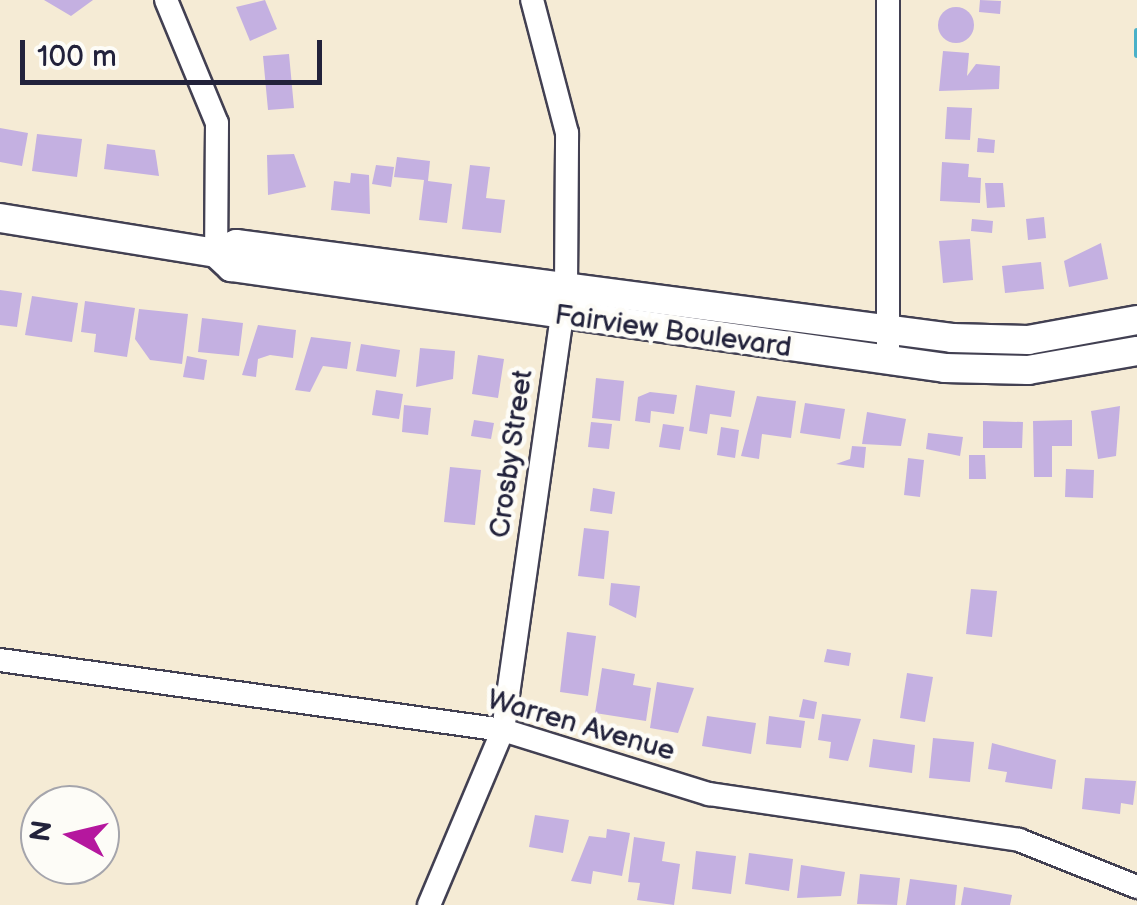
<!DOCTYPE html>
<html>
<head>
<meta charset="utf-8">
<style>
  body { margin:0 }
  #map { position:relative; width:1137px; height:905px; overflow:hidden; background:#f5ebd5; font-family:"Balsamiq Sans",sans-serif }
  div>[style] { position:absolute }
  .stream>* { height:6px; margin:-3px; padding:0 3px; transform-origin:3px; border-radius:3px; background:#49b0c8 }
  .building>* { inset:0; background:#c4b0e1 }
  .round { border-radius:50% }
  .roads { filter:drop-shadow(2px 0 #424052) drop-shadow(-2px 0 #424052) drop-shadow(0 2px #424052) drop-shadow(0 -2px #424052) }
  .minor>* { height:22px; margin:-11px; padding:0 11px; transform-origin:11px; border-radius:11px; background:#fff }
  .tertiary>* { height:28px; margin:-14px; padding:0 14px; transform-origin:14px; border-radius:14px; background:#fff }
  span { translate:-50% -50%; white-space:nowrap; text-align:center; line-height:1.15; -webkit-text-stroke:9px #fdfcf7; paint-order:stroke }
  .street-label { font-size:28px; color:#22223b }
  .north { position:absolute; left:20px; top:785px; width:100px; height:100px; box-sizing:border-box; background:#fdfcf7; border:2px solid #a5a5ac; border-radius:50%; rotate:278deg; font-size:28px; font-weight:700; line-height:40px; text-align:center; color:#22223b }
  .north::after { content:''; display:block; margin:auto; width:35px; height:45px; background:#b5179e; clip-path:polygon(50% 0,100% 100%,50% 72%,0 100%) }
  .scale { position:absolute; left:20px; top:40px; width:302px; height:45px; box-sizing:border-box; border:5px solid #22223b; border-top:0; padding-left:12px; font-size:30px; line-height:35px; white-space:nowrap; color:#22223b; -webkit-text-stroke:8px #fdfcf7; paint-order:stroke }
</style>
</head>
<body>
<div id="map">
  <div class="stream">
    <i style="left:1137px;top:31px;width:24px;rotate:90deg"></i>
  </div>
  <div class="building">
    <i style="clip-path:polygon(44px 0,93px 0,71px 16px)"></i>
    <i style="clip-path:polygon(265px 0,277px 29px,250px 41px,236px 7px)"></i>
    <i style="clip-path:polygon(980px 0,1001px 1px,1000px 14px,979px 12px)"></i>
    <i class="round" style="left:938px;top:7px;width:36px;height:36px"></i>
    <i style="clip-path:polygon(943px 51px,969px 53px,967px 76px,976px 64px,1000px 66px,999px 89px,939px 91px)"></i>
    <i style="clip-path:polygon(289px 54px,294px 108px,268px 110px,263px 56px)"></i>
    <i style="clip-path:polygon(947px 107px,972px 108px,970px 140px,945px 139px)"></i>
    <i style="clip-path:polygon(0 128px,28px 133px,22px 166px,0 162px)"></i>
    <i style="clip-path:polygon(37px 134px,82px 139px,77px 177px,32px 171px)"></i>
    <i style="clip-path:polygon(978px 138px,995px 140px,994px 153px,977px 152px)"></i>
    <i style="clip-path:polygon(107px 144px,155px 150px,159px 176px,104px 169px)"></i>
    <i style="clip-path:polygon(294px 154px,306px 187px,268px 195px,267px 155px)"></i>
    <i style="clip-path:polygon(397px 157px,430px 161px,428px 181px,452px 184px,447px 223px,419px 220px,424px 180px,394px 177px)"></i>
    <i style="clip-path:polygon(942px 162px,969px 164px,968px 177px,981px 178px,980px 203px,940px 201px)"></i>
    <i style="clip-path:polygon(376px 165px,394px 167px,391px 187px,372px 184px)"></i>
    <i style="clip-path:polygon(470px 165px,490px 167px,486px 198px,505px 200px,501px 233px,462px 229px)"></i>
    <i style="clip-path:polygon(351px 173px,369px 175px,370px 214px,331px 210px,334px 181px,350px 183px)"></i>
    <i style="clip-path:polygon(985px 183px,1003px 183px,1005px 207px,987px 208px)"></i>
    <i style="clip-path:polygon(1044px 217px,1046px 238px,1028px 240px,1026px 219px)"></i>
    <i style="clip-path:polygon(972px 219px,993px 221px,992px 233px,971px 231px)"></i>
    <i style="clip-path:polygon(970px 239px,973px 280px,943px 283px,939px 241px)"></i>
    <i style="clip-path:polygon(1101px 243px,1108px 279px,1069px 287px,1064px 261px)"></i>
    <i style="clip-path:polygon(1041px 262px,1044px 289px,1005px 293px,1002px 266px)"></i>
    <i style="clip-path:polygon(0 290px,22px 293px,17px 327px,0 325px)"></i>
    <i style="clip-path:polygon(32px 296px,78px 303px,72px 342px,25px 335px)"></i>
    <i style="clip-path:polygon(85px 301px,135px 308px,127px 357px,94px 352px,96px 334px,81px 332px)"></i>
    <i style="clip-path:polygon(139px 309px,188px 314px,182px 364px,150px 360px,135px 339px)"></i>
    <i style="clip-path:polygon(202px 318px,243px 323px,239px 356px,198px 352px)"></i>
    <i style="clip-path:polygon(258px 325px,296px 330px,293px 358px,270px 355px,258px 359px,256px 377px,242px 375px)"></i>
    <i style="clip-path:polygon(311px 337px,351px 342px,347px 369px,323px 366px,310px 392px,295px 390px)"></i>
    <i style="clip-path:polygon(361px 344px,400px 350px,396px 377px,356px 371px)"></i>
    <i style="clip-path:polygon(420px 348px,455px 351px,453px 379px,416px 387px)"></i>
    <i style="clip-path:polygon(478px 355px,504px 359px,498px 398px,472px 394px)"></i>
    <i style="clip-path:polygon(187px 356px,207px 360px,204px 380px,183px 377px)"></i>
    <i style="clip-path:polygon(596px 378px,624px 381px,620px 421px,592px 418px)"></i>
    <i style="clip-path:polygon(696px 385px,735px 391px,731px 417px,710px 414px,707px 434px,689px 431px)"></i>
    <i style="clip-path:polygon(376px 390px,403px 394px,399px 419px,372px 415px)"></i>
    <i style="clip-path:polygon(650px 392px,677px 395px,674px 414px,651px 411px,650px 423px,635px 421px,638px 397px)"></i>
    <i style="clip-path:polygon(757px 396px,796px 401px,791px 438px,762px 434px,759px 459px,741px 456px)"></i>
    <i style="clip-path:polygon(805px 403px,845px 409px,840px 439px,800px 433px)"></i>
    <i style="clip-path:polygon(404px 405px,431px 408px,428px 435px,402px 432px)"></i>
    <i style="clip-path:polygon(1120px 406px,1116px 456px,1098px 459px,1091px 411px)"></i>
    <i style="clip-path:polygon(867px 412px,906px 419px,901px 446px,862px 444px)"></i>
    <i style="clip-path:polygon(474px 420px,494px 423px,491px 439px,471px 436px)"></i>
    <i style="clip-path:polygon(1072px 420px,1072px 446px,1052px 446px,1052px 477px,1034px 477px,1033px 421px)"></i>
    <i style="clip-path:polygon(983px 421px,1023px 422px,1022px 448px,983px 448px)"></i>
    <i style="clip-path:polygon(591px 422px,612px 424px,609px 449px,588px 447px)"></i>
    <i style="clip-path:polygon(663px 424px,684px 427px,680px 450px,659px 447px)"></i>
    <i style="clip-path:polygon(721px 427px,739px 430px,735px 458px,717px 455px)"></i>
    <i style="clip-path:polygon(928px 433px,963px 437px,960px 456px,926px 449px)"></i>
    <i style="clip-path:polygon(852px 446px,866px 447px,864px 468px,836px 464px,850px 459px)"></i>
    <i style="clip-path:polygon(969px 455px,985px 455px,986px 479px,969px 479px)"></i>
    <i style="clip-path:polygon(908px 458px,924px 460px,920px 497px,904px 495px)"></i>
    <i style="clip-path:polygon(450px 467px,481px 470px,475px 525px,444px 522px)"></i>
    <i style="clip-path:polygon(1066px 469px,1094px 470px,1093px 498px,1065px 497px)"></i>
    <i style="clip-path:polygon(593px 488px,615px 492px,612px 514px,590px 511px)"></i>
    <i style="clip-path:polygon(584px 528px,609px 531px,604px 579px,578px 576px)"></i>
    <i style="clip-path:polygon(611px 583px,640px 586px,636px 618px,609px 605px)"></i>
    <i style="clip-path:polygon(971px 589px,997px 591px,992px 637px,966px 634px)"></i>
    <i style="clip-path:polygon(567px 632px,596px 636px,588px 696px,560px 692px)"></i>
    <i style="clip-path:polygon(827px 649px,851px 653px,849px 666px,824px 662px)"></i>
    <i style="clip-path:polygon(602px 668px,635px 674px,633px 685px,651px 688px,646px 721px,595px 713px)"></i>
    <i style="clip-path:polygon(907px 673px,933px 677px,925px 722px,900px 718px)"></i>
    <i style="clip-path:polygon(657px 682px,694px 688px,678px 733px,650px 728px)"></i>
    <i style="clip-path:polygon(803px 699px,817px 702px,814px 719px,799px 717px)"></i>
    <i style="clip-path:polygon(822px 714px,861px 719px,848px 761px,829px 758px,831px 742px,818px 740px)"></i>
    <i style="clip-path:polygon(707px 716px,756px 723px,751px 754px,702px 746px)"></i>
    <i style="clip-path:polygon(769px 716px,805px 721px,801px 748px,766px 744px)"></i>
    <i style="clip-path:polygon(933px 738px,974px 742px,970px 782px,929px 778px)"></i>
    <i style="clip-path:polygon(873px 739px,915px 745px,912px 773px,869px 767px)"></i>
    <i style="clip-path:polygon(992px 743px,1056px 760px,1052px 789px,1005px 782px,1007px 772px,988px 769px)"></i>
    <i style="clip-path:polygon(1085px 778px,1136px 781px,1133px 805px,1121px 803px,1120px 814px,1082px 809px)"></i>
    <i style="clip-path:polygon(535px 815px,569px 820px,563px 853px,529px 847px)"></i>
    <i style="clip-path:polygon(607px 829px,630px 833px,622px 876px,593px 871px,591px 884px,571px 881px,589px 836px,606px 838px)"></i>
    <i style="clip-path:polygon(634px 837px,665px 842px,662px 861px,680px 864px,674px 905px,637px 900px,640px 883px,628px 882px)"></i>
    <i style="clip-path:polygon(696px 851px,736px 856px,731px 894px,692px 889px)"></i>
    <i style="clip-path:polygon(749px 853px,793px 859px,789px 891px,745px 884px)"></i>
    <i style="clip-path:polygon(801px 865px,845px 872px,841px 896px,797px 898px)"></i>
    <i style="clip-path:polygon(860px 874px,900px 878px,897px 905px,857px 904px)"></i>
    <i style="clip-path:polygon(910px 879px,957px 885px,955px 905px,906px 905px)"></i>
    <i style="clip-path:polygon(964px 887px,1012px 895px,1010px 905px,961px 905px)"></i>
  </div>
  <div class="roads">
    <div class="minor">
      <i style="left:166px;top:0;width:133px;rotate:67.5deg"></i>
      <i style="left:217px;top:123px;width:130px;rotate:90.4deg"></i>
      <i style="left:888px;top:0;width:361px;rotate:90deg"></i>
      <i style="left:0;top:660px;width:508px;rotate:7.92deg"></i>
      <i style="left:503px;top:730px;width:216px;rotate:17.3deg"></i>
      <i style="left:709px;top:794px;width:313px;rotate:8.4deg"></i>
      <i style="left:1019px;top:840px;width:127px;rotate:21.7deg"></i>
      <i style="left:429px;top:905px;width:190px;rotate:-67.1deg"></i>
      <i style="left:503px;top:730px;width:446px;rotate:-81.9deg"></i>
      <i style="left:566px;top:288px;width:155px;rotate:-89.6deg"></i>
      <i style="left:567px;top:133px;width:138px;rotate:-104.7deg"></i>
    </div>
    <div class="tertiary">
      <i style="left:0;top:218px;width:219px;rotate:9.2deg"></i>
      <i style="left:216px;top:253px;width:22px;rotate:-24deg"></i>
      <i style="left:236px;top:244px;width:722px;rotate:7.48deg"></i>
      <i style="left:952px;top:338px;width:76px;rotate:1.5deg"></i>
      <i style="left:1028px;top:340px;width:111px;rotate:-10.4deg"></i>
      <i style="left:216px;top:253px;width:21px;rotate:43deg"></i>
      <i style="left:231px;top:267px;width:721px;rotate:8.05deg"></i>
      <i style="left:945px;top:368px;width:83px;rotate:1.4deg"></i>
      <i style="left:1028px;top:370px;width:111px;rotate:-9.9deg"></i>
    </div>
  </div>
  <div class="street-label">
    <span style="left:673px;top:332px;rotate:8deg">Fairview Boulevard</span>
    <span style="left:512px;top:454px;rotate:-82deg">Crosby Street</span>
    <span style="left:581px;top:726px;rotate:16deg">Warren Avenue</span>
  </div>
  <div class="north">N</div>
  <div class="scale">100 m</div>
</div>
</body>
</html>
